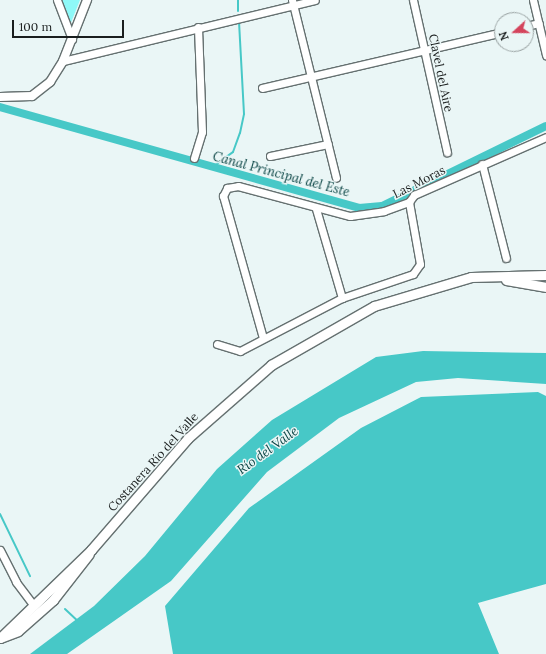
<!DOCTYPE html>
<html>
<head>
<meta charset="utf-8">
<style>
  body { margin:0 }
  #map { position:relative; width:546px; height:654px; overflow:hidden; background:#eaf6f6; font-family:Lora,serif }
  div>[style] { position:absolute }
  .green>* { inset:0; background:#8ef9f8 }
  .forest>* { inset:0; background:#47c8c7 }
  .stream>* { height:2px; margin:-1px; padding:0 1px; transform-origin:1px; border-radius:1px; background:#47c8c7 }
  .canal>* { height:8px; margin:-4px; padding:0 4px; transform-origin:4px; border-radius:4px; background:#47c8c7 }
  .roads { filter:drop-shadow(1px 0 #657070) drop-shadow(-1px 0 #657070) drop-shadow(0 1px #657070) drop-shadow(0 -1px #657070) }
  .minor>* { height:7px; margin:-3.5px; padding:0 3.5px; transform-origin:3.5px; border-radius:3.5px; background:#fff }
  .tertiary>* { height:8px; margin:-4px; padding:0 4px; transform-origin:4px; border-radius:4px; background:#fff }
  .secondary>* { height:9px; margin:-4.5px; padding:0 4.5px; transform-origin:4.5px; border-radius:4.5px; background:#fff }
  span { translate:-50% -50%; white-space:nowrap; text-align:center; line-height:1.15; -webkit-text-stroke:3px #eaf6f6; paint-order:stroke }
  .street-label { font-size:12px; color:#1a1e1e }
  .water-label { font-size:13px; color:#094444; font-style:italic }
  .north { position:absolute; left:494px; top:12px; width:40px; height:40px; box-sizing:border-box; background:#eaf6f6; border:1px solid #97a0a0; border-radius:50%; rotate:249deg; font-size:11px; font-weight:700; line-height:16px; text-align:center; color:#1a1e1e }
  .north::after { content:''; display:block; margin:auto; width:14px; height:18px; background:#d4445c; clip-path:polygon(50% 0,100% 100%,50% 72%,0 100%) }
  .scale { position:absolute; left:12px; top:20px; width:112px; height:18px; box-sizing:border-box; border:2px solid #1a1e1e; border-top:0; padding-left:5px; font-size:12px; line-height:14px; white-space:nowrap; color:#1a1e1e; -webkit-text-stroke:3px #eaf6f6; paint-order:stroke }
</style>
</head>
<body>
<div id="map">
  <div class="green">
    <i style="clip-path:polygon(62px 0,80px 0,70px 25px)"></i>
  </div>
  <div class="forest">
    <i style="clip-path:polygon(423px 351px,546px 353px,546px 384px,458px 378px,416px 382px,339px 418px,267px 472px,171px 581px,67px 654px,30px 654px,94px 606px,145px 556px,217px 469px,272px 420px,376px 357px)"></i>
    <i style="clip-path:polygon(538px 392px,546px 396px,546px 584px,478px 603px,499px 654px,173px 654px,165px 606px,249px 508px,361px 428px,421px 397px)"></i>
  </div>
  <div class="stream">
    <i style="left:238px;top:0;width:11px;rotate:90deg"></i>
    <i style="left:211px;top:168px;width:27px;rotate:-36deg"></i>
    <i style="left:233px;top:152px;width:20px;rotate:-70deg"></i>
    <i style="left:240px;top:133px;width:19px;rotate:-78deg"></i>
    <i style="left:244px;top:114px;width:91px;rotate:-93.1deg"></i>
    <i style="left:0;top:514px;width:69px;rotate:64.2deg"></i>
    <i style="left:65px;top:609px;width:16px;rotate:43deg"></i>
  </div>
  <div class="canal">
    <i style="left:0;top:107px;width:373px;rotate:15.7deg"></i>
    <i style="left:359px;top:208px;width:23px;rotate:-5deg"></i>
    <i style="left:382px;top:206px;width:182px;rotate:-26deg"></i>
  </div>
  <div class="roads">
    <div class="minor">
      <i style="left:57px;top:0;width:42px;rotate:69deg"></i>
      <i style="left:292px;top:0;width:183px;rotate:76.1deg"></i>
      <i style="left:413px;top:0;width:156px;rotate:77.4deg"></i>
      <i style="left:533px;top:0;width:57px;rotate:76.7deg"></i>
      <i style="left:526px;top:26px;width:13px;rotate:-13deg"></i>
      <i style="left:63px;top:61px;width:259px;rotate:-13.6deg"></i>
      <i style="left:262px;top:88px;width:246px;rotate:-13.1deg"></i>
      <i style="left:270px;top:156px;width:59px;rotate:-11.7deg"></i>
      <i style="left:194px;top:158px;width:27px;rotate:-73deg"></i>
      <i style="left:202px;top:132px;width:105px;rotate:-92.2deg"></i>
      <i style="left:482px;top:164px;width:97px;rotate:75.7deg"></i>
      <i style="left:316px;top:209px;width:93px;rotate:73.7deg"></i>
      <i style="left:263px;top:338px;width:148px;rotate:-105.7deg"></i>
      <i style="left:223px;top:196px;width:9px;rotate:-63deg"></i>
      <i style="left:227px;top:188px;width:11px;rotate:-10deg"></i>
      <i style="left:238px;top:186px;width:116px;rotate:15deg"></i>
      <i style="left:350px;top:216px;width:34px;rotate:-8deg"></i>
      <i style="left:384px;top:211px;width:27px;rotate:-20deg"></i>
      <i style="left:409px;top:202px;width:9px;rotate:-54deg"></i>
      <i style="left:414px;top:195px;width:144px;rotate:-23.7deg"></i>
      <i style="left:217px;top:344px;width:24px;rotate:17deg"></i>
      <i style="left:240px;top:351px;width:115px;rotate:-27.5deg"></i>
      <i style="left:342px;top:298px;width:75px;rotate:-18.7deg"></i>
      <i style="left:413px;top:274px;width:12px;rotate:-55deg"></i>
      <i style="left:420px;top:264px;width:63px;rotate:-100.1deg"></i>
      <i style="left:0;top:550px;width:36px;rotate:63deg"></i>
      <i style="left:16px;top:582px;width:30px;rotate:53deg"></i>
    </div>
    <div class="tertiary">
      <i style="left:0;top:97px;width:32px;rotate:-2deg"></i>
      <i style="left:32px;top:96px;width:23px;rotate:-38deg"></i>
      <i style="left:50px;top:82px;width:25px;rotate:-58deg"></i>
      <i style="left:63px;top:61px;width:66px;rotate:-68.5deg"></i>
    </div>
    <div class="secondary">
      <i style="left:506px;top:280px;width:41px;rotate:9.9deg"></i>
      <i style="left:0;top:638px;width:127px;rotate:-44deg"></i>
      <i style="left:91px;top:550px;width:148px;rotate:-49.1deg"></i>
      <i style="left:188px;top:438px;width:111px;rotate:-41.3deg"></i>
      <i style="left:271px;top:365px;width:119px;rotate:-29.8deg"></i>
      <i style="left:374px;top:306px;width:101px;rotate:-16.6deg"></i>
      <i style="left:471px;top:277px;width:75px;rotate:-1.5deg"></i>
      <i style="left:0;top:638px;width:19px;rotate:-21deg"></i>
      <i style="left:18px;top:631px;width:47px;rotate:-41.5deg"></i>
      <i style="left:53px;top:600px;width:58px;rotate:-52deg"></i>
    </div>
  </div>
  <div class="street-label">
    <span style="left:441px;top:73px;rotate:78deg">Clavel del Aire</span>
    <span style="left:419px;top:182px;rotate:-27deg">Las Moras</span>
    <span style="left:153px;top:462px;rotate:-48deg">Costanera Río del Valle</span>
  </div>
  <div class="water-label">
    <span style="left:281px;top:175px;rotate:15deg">Canal Principal del Este</span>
    <span style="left:268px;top:451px;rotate:-36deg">Río del Valle</span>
  </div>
  <div class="north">N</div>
  <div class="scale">100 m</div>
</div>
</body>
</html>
